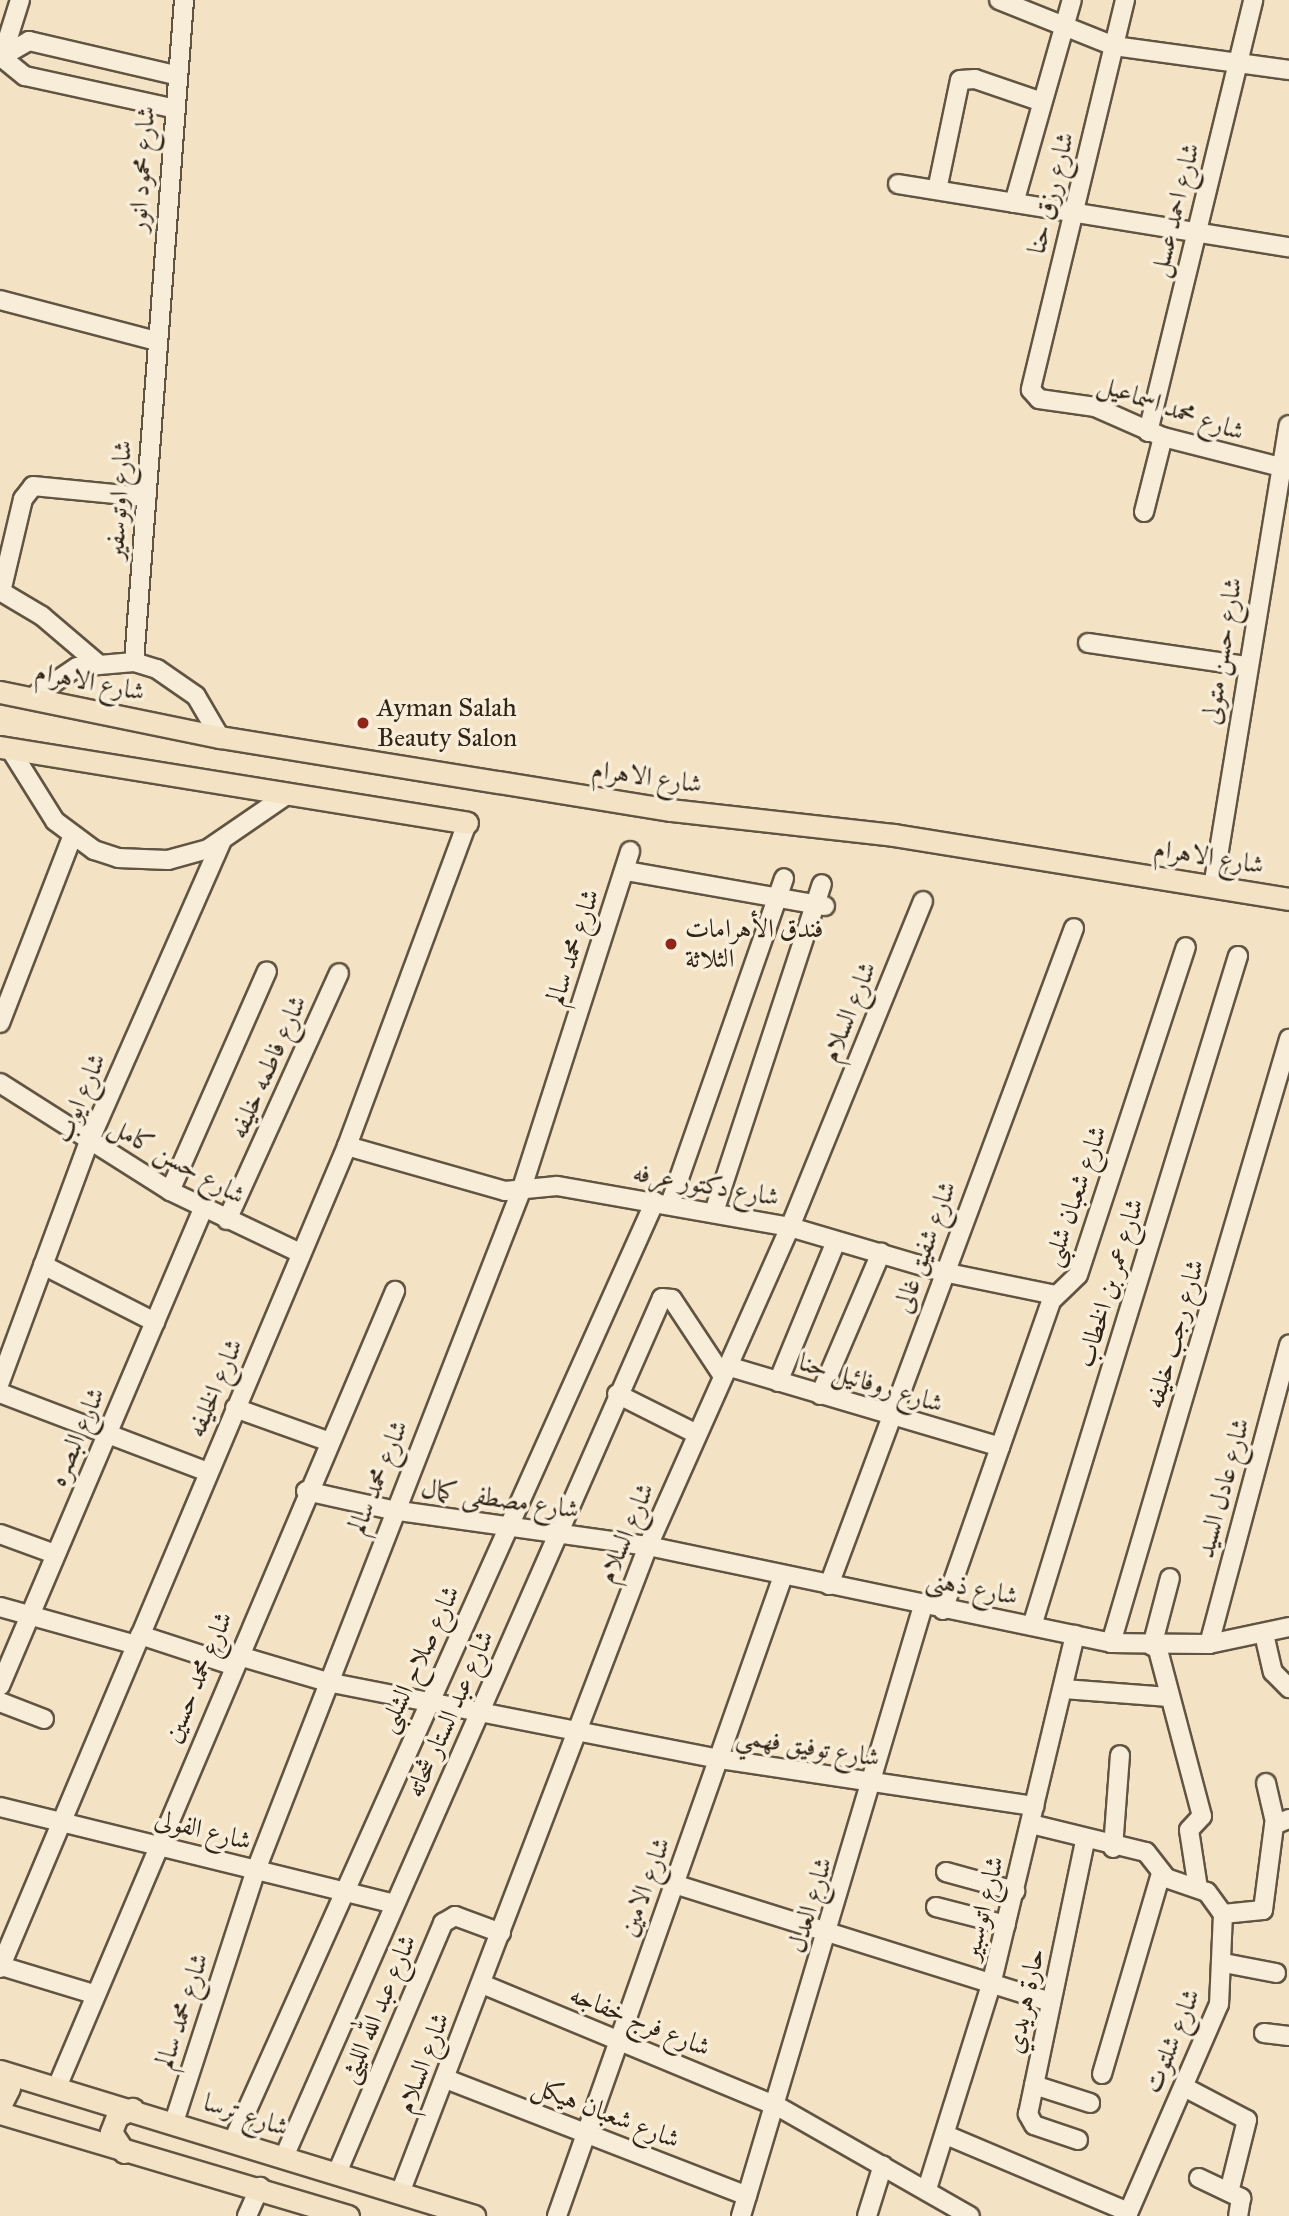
<!DOCTYPE html>
<html>
<head>
<meta charset="utf-8">
<style>
  body { margin:0 }
  #map { position:relative; width:1289px; height:2216px; overflow:hidden; background:#f3e3c4; font-family:"IM FELL Great Primer",Amiri,serif }
  div>[style] { position:absolute }
  .roads { filter:drop-shadow(2px 0 #625442) drop-shadow(-2px 0 #625442) drop-shadow(0 2px #625442) drop-shadow(0 -2px #625442) }
  .minor>* { height:18px; margin:-9px; padding:0 9px; transform-origin:9px; border-radius:9px; background:#f7edd9 }
  .major>* { height:21px; margin:-10.5px; padding:0 10.5px; transform-origin:10.5px; border-radius:10.5px; background:#f3e3c4 }
  .dots>* { width:19px; height:19px; translate:-50% -50%; box-sizing:border-box; border:4px solid #f7edd9; border-radius:50% }
  span { translate:-50% -50%; white-space:nowrap; text-align:center; line-height:1.15; -webkit-text-stroke:7px #f7edd9; paint-order:stroke }
  .street-label { font-size:26px; color:#322416 }
  .poi-label { font-size:26px; color:#322416 }
  .left { translate:0 -50%; text-align:left }
</style>
</head>
<body>
<div id="map">
  <div class="roads">
    <div class="minor">
      <i style="left:999px;top:0;width:124px;rotate:21.8deg"></i>
      <i style="left:1114px;top:46px;width:177px;rotate:7.8deg"></i>
      <i style="left:1125px;top:0;width:401px;rotate:103.6deg"></i>
      <i style="left:1031px;top:390px;width:12px;rotate:48deg"></i>
      <i style="left:1039px;top:399px;width:57px;rotate:8.1deg"></i>
      <i style="left:1095px;top:407px;width:74px;rotate:23.8deg"></i>
      <i style="left:1163px;top:437px;width:130px;rotate:14.3deg"></i>
      <i style="left:0;top:56px;width:32px;rotate:39deg"></i>
      <i style="left:25px;top:76px;width:150px;rotate:12.3deg"></i>
      <i style="left:3px;top:56px;width:30px;rotate:-30deg"></i>
      <i style="left:29px;top:41px;width:150px;rotate:13.1deg"></i>
      <i style="left:2px;top:57px;width:60px;rotate:-72.5deg"></i>
      <i style="left:898px;top:184px;width:396px;rotate:9.2deg"></i>
      <i style="left:937px;top:190px;width:112px;rotate:-78.2deg"></i>
      <i style="left:960px;top:80px;width:15px;rotate:-4deg"></i>
      <i style="left:975px;top:79px;width:71px;rotate:18.9deg"></i>
      <i style="left:1014px;top:203px;width:211px;rotate:-74.1deg"></i>
      <i style="left:0;top:300px;width:161px;rotate:14.7deg"></i>
      <i style="left:1148px;top:432px;width:445px;rotate:-76.3deg"></i>
      <i style="left:1144px;top:512px;width:77px;rotate:-75.8deg"></i>
      <i style="left:0;top:591px;width:49px;rotate:30.8deg"></i>
      <i style="left:42px;top:616px;width:71px;rotate:40.4deg"></i>
      <i style="left:1px;top:592px;width:96px;rotate:-76.7deg"></i>
      <i style="left:23px;top:499px;width:16px;rotate:-52deg"></i>
      <i style="left:33px;top:486px;width:114px;rotate:5.6deg"></i>
      <i style="left:1088px;top:643px;width:159px;rotate:8.3deg"></i>
      <i style="left:134px;top:662px;width:664px;rotate:-85.68deg"></i>
      <i style="left:31px;top:698px;width:55px;rotate:-34deg"></i>
      <i style="left:77px;top:667px;width:57px;rotate:-5deg"></i>
      <i style="left:134px;top:662px;width:24px;rotate:17deg"></i>
      <i style="left:157px;top:669px;width:47px;rotate:34.7deg"></i>
      <i style="left:196px;top:696px;width:48px;rotate:59.7deg"></i>
      <i style="left:10px;top:749px;width:85px;rotate:58deg"></i>
      <i style="left:55px;top:821px;width:49px;rotate:36.6deg"></i>
      <i style="left:94px;top:850px;width:25px;rotate:18deg"></i>
      <i style="left:118px;top:858px;width:50px;rotate:2.3deg"></i>
      <i style="left:168px;top:860px;width:41px;rotate:-15.4deg"></i>
      <i style="left:208px;top:849px;width:97px;rotate:-34.5deg"></i>
      <i style="left:626px;top:871px;width:202px;rotate:10deg"></i>
      <i style="left:1213px;top:887px;width:468px;rotate:-80.7deg"></i>
      <i style="left:0;top:1023px;width:199px;rotate:-68.8deg"></i>
      <i style="left:0;top:1083px;width:201px;rotate:32.4deg"></i>
      <i style="left:170px;top:1191px;width:144px;rotate:25.5deg"></i>
      <i style="left:347px;top:1146px;width:164px;rotate:15.9deg"></i>
      <i style="left:505px;top:1191px;width:52px;rotate:-5.5deg"></i>
      <i style="left:557px;top:1186px;width:237px;rotate:10deg"></i>
      <i style="left:790px;top:1227px;width:159px;rotate:16.4deg"></i>
      <i style="left:943px;top:1272px;width:114px;rotate:11.6deg"></i>
      <i style="left:170px;top:1191px;width:240px;rotate:-66.2deg"></i>
      <i style="left:670px;top:1204px;width:345px;rotate:-70.7deg"></i>
      <i style="left:714px;top:1212px;width:345px;rotate:-71.8deg"></i>
      <i style="left:227px;top:1220px;width:271px;rotate:-65.6deg"></i>
      <i style="left:43px;top:1265px;width:126px;rotate:27deg"></i>
      <i style="left:727px;top:1366px;width:285px;rotate:16.5deg"></i>
      <i style="left:0;top:1382px;width:256px;rotate:-69.7deg"></i>
      <i style="left:89px;top:1142px;width:330px;rotate:-66.2deg"></i>
      <i style="left:778px;top:1382px;width:152px;rotate:-67.6deg"></i>
      <i style="left:0;top:1393px;width:222px;rotate:20.8deg"></i>
      <i style="left:617px;top:1394px;width:89px;rotate:26.6deg"></i>
      <i style="left:820px;top:1395px;width:155px;rotate:-66.8deg"></i>
      <i style="left:235px;top:1408px;width:98px;rotate:19.7deg"></i>
      <i style="left:306px;top:1491px;width:88px;rotate:12.5deg"></i>
      <i style="left:392px;top:1510px;width:259px;rotate:8deg"></i>
      <i style="left:648px;top:1546px;width:473px;rotate:11.8deg"></i>
      <i style="left:1111px;top:1643px;width:98px;rotate:0.6deg"></i>
      <i style="left:1209px;top:1644px;width:82px;rotate:-12deg"></i>
      <i style="left:0;top:1534px;width:59px;rotate:20deg"></i>
      <i style="left:829px;top:1585px;width:701px;rotate:-69.55deg"></i>
      <i style="left:0;top:1607px;width:141px;rotate:15.6deg"></i>
      <i style="left:943px;top:1610px;width:327px;rotate:-70.7deg"></i>
      <i style="left:1051px;top:1301px;width:37px;rotate:-44deg"></i>
      <i style="left:1078px;top:1275px;width:345px;rotate:-71.8deg"></i>
      <i style="left:1032px;top:1626px;width:701px;rotate:-72.91deg"></i>
      <i style="left:1264px;top:1634px;width:39px;rotate:77deg"></i>
      <i style="left:1273px;top:1672px;width:23px;rotate:45deg"></i>
      <i style="left:140px;top:1635px;width:97px;rotate:18.1deg"></i>
      <i style="left:1111px;top:1643px;width:630px;rotate:-73.58deg"></i>
      <i style="left:1209px;top:1644px;width:310px;rotate:-75deg"></i>
      <i style="left:1152px;top:1646px;width:70px;rotate:-75.2deg"></i>
      <i style="left:1157px;top:1646px;width:176px;rotate:75.2deg"></i>
      <i style="left:1202px;top:1816px;width:19px;rotate:133deg"></i>
      <i style="left:1189px;top:1830px;width:59px;rotate:81.2deg"></i>
      <i style="left:236px;top:1655px;width:95px;rotate:16.5deg"></i>
      <i style="left:327px;top:1682px;width:399px;rotate:11.1deg"></i>
      <i style="left:719px;top:1759px;width:319px;rotate:8.5deg"></i>
      <i style="left:0;top:1686px;width:518px;rotate:-66.95deg"></i>
      <i style="left:1063px;top:1689px;width:107px;rotate:4.3deg"></i>
      <i style="left:0;top:1702px;width:47px;rotate:21.1deg"></i>
      <i style="left:1266px;top:1783px;width:40px;rotate:77deg"></i>
      <i style="left:0;top:1807px;width:406px;rotate:13.8deg"></i>
      <i style="left:1031px;top:1824px;width:118px;rotate:13.7deg"></i>
      <i style="left:1146px;top:1852px;width:33px;rotate:52deg"></i>
      <i style="left:1166px;top:1878px;width:43px;rotate:18.9deg"></i>
      <i style="left:1207px;top:1892px;width:27px;rotate:54deg"></i>
      <i style="left:1223px;top:1914px;width:90px;rotate:92.5deg"></i>
      <i style="left:1219px;top:2004px;width:231px;rotate:113.5deg"></i>
      <i style="left:1113px;top:1848px;width:93px;rotate:-85.7deg"></i>
      <i style="left:946px;top:1872px;width:72px;rotate:15.4deg"></i>
      <i style="left:674px;top:1884px;width:395px;rotate:17.4deg"></i>
      <i style="left:936px;top:1907px;width:72px;rotate:14.4deg"></i>
      <i style="left:1223px;top:1914px;width:40px;rotate:-5.7deg"></i>
      <i style="left:1263px;top:1910px;width:86px;rotate:-82.6deg"></i>
      <i style="left:1274px;top:1825px;width:16px;rotate:-22deg"></i>
      <i style="left:1224px;top:1963px;width:53px;rotate:10.9deg"></i>
      <i style="left:1px;top:1966px;width:97px;rotate:16.8deg"></i>
      <i style="left:0;top:1968px;width:892px;rotate:-67.11deg"></i>
      <i style="left:347px;top:1146px;width:345px;rotate:-69.6deg"></i>
      <i style="left:482px;top:1984px;width:319px;rotate:22.5deg"></i>
      <i style="left:777px;top:2106px;width:222px;rotate:29.7deg"></i>
      <i style="left:1264px;top:2033px;width:25px;rotate:7deg"></i>
      <i style="left:1102px;top:2074px;width:209px;rotate:-73.6deg"></i>
      <i style="left:446px;top:2079px;width:323px;rotate:21.2deg"></i>
      <i style="left:1034px;top:2085px;width:59px;rotate:17.8deg"></i>
      <i style="left:57px;top:2087px;width:865px;rotate:-66.99deg"></i>
      <i style="left:1184px;top:2087px;width:71px;rotate:27.6deg"></i>
      <i style="left:1247px;top:2120px;width:74px;rotate:104deg"></i>
      <i style="left:174px;top:2122px;width:265px;rotate:-72deg"></i>
      <i style="left:256px;top:1870px;width:729px;rotate:-68.68deg"></i>
      <i style="left:521px;top:1191px;width:357px;rotate:-72.2deg"></i>
      <i style="left:946px;top:2135px;width:198px;rotate:22.9deg"></i>
      <i style="left:1078px;top:2140px;width:46px;rotate:-161.2deg"></i>
      <i style="left:1034px;top:2125px;width:13px;rotate:-119deg"></i>
      <i style="left:1028px;top:2114px;width:279px;rotate:-78.2deg"></i>
      <i style="left:233px;top:2141px;width:1030px;rotate:-65.82deg"></i>
      <i style="left:284px;top:2157px;width:938px;rotate:-66.25deg"></i>
      <i style="left:662px;top:1298px;width:10px;rotate:6deg"></i>
      <i style="left:672px;top:1299px;width:92px;rotate:56.5deg"></i>
      <i style="left:337px;top:2173px;width:272px;rotate:-67deg"></i>
      <i style="left:443px;top:1923px;width:14px;rotate:-30deg"></i>
      <i style="left:455px;top:1916px;width:49px;rotate:20.3deg"></i>
      <i style="left:1199px;top:2178px;width:47px;rotate:25.5deg"></i>
      <i style="left:1241px;top:2198px;width:18px;rotate:99deg"></i>
      <i style="left:927px;top:2189px;width:214px;rotate:-72.6deg"></i>
      <i style="left:991px;top:1985px;width:360px;rotate:-76.5deg"></i>
      <i style="left:400px;top:2193px;width:693px;rotate:-69.03deg"></i>
      <i style="left:648px;top:1546px;width:349px;rotate:-66deg"></i>
      <i style="left:790px;top:1227px;width:352px;rotate:-67.8deg"></i>
      <i style="left:247px;top:2216px;width:32px;rotate:-66deg"></i>
      <i style="left:557px;top:2216px;width:679px;rotate:-70.55deg"></i>
      <i style="left:741px;top:2216px;width:637px;rotate:-73.39deg"></i>
      <i style="left:867px;top:2216px;width:53px;rotate:-72.6deg"></i>
    </div>
    <div class="major">
      <i style="left:0;top:692px;width:225px;rotate:11.6deg"></i>
      <i style="left:220px;top:737px;width:457px;rotate:9.2deg"></i>
      <i style="left:671px;top:810px;width:224px;rotate:6.4deg"></i>
      <i style="left:894px;top:835px;width:400px;rotate:9.2deg"></i>
      <i style="left:0;top:747px;width:473px;rotate:9.2deg"></i>
      <i style="left:0;top:2071px;width:496px;rotate:17deg"></i>
      <i style="left:0;top:2073px;width:17px;rotate:59deg"></i>
      <i style="left:9px;top:2088px;width:20px;rotate:117deg"></i>
      <i style="left:0;top:2113px;width:363px;rotate:16.5deg"></i>
      <i style="left:124px;top:2152px;width:24px;rotate:-123deg"></i>
      <i style="left:111px;top:2132px;width:17px;rotate:-69deg"></i>
      <i style="left:117px;top:2116px;width:17px;rotate:-25deg"></i>
    </div>
  </div>
  <div class="dots">
    <i style="left:363px;top:723px;background:#8f2418"></i>
    <i style="left:671px;top:944px;background:#8f2418"></i>
  </div>
  <div class="street-label">
    <span style="left:142px;top:169px;rotate:-86deg">شارع محمود انور</span>
    <span style="left:1051px;top:193px;rotate:-76deg">شارع رزق حنا</span>
    <span style="left:1175px;top:210px;rotate:-76deg">شارع احمد عسل</span>
    <span style="left:1171px;top:408px;rotate:19deg">شارع محمد اسماعيل</span>
    <span style="left:119px;top:500px;rotate:-86deg">شارع اوتوسفير</span>
    <span style="left:1222px;top:651px;rotate:-81deg">شارع حسن متولى</span>
    <span style="left:90px;top:682px;rotate:11deg">شارع الاهرام</span>
    <span style="left:647px;top:777px;rotate:8deg">شارع الاهرام</span>
    <span style="left:1209px;top:857px;rotate:9deg">شارع الاهرام</span>
    <span style="left:573px;top:947px;rotate:-72deg">شارع محمد سالم</span>
    <span style="left:849px;top:1012px;rotate:-68deg">شارع السلام</span>
    <span style="left:268px;top:1067px;rotate:-66deg">شارع فاطمه خليفه</span>
    <span style="left:80px;top:1098px;rotate:-67deg">شارع ايوب</span>
    <span style="left:177px;top:1161px;rotate:29deg">شارع حسن كامل</span>
    <span style="left:706px;top:1185px;rotate:10deg">شارع دكتور عرفه</span>
    <span style="left:1075px;top:1196px;rotate:-71deg">شارع شعبان شلبى</span>
    <span style="left:925px;top:1247px;rotate:-70deg">شارع شفيق غالى</span>
    <span style="left:1110px;top:1283px;rotate:-73deg">شارع عمر بن الخطاب</span>
    <span style="left:1175px;top:1334px;rotate:-74deg">شارع رجب خليفه</span>
    <span style="left:871px;top:1383px;rotate:17deg">شارع روفائيل حنا</span>
    <span style="left:215px;top:1388px;rotate:-67deg">شارع الخليفه</span>
    <span style="left:77px;top:1437px;rotate:-67deg">شارع البصره</span>
    <span style="left:378px;top:1477px;rotate:-68deg">شارع محمد سالم</span>
    <span style="left:1223px;top:1488px;rotate:-75deg">شارع عادل السيد</span>
    <span style="left:500px;top:1499px;rotate:8deg">شارع مصطفى كمال</span>
    <span style="left:626px;top:1533px;rotate:-67deg">شارع السلام</span>
    <span style="left:972px;top:1588px;rotate:11deg">شارع ذهنى</span>
    <span style="left:419px;top:1659px;rotate:-65deg">شارع صلاح الشلبى</span>
    <span style="left:198px;top:1677px;rotate:-67deg">شارع محمد حسين</span>
    <span style="left:450px;top:1714px;rotate:-66deg">شارع عبد الستار شحاته</span>
    <span style="left:808px;top:1747px;rotate:9deg">شارع توفيق فهمي</span>
    <span style="left:203px;top:1830px;rotate:14deg">شارع الفولى</span>
    <span style="left:645px;top:1887px;rotate:-70deg">شارع الامين</span>
    <span style="left:810px;top:1905px;rotate:-73deg">شارع العدل</span>
    <span style="left:983px;top:1908px;rotate:-76deg">شارع اتوسبير</span>
    <span style="left:1025px;top:2001px;rotate:-78deg">حارة هريدي</span>
    <span style="left:378px;top:2009px;rotate:-67deg">شارع عبد الله الليثى</span>
    <span style="left:182px;top:2011px;rotate:-72deg">شارع محمد سالم</span>
    <span style="left:640px;top:2021px;rotate:22deg">شارع فرج خفاجه</span>
    <span style="left:1172px;top:2041px;rotate:-68deg">شارع شلتوت</span>
    <span style="left:423px;top:2063px;rotate:-69deg">شارع السلام</span>
    <span style="left:606px;top:2113px;rotate:21deg">شارع شعبان هيكل</span>
    <span style="left:246px;top:2115px;rotate:18deg">شارع ترسا</span>
  </div>
  <div class="poi-label">
    <span class="left" style="left:377px;top:723px">Ayman Salah<br>Beauty Salon</span>
    <span class="left" style="left:685px;top:944px">فندق الأهرامات<br>الثلاثة</span>
  </div>
</div>
</body>
</html>
